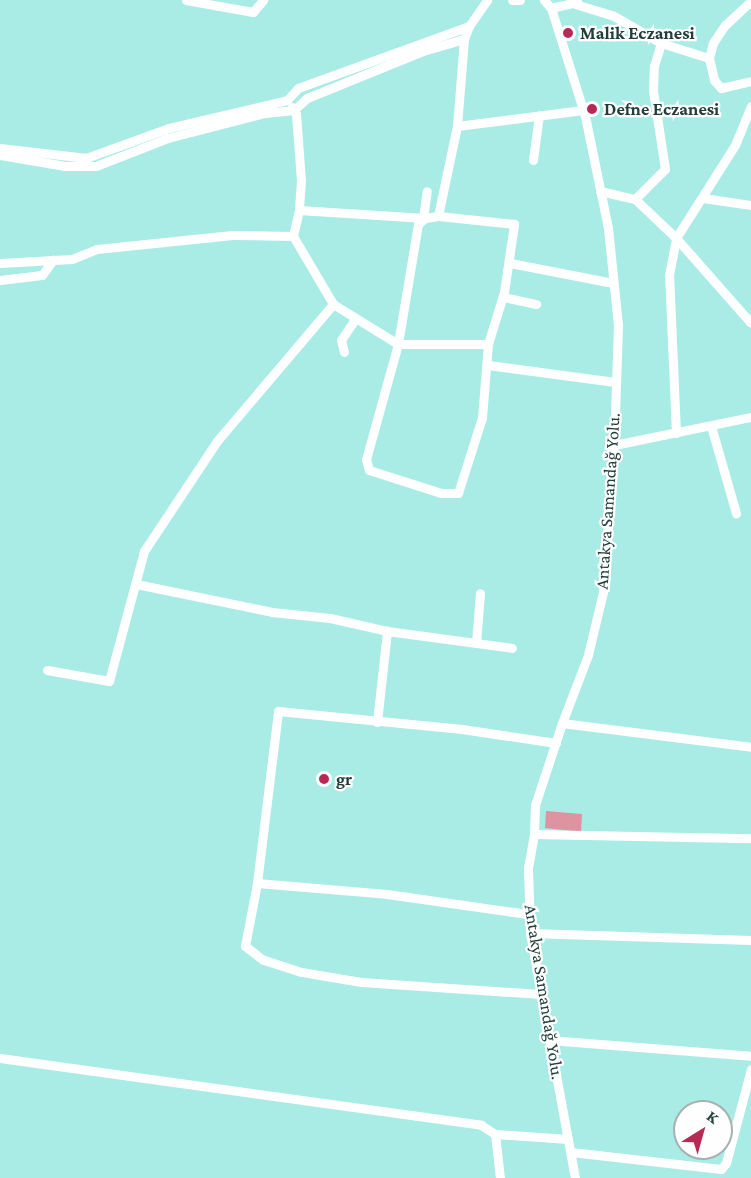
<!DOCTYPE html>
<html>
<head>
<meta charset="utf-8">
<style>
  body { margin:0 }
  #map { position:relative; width:751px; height:1178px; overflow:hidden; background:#a9ece5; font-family:"Crimson Pro",serif }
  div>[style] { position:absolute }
  .green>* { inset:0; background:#de93a0 }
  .minor>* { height:9px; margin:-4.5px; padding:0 4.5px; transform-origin:4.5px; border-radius:4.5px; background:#fff }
  .dots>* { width:16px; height:16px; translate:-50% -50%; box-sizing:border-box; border:3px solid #fefefe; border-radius:50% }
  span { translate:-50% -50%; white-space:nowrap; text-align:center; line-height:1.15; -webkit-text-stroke:4.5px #fefefe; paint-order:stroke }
  .poi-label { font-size:18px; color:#223e3b; font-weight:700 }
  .left { translate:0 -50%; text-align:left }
  .street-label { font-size:18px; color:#223e3b }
  .north { position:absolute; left:673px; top:1100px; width:60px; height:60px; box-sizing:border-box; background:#fefefe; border:2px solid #a6b1b0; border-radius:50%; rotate:37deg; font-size:16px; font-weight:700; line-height:24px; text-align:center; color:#223e3b }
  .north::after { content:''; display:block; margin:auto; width:21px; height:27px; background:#b82956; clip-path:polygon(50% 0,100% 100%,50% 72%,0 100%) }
</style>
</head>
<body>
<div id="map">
  <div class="green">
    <i style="clip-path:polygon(546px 811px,582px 814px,581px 832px,545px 828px)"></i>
  </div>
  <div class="minor">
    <i style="left:186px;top:0;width:68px;rotate:10.2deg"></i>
    <i style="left:253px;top:12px;width:16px;rotate:-50deg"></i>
    <i style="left:512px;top:0;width:8px"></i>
    <i style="left:544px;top:0;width:11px;rotate:49deg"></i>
    <i style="left:551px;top:8px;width:113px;rotate:72.5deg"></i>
    <i style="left:585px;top:116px;width:114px;rotate:78.4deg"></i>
    <i style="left:608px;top:228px;width:98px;rotate:84.1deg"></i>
    <i style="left:618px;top:325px;width:120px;rotate:91.9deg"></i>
    <i style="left:614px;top:445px;width:147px;rotate:94.3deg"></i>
    <i style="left:603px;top:592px;width:65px;rotate:103.4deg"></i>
    <i style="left:588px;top:655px;width:73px;rotate:110.9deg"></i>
    <i style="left:562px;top:723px;width:86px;rotate:108.2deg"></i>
    <i style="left:535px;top:805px;width:29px;rotate:92deg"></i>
    <i style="left:534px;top:834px;width:35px;rotate:100deg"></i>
    <i style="left:528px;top:868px;width:65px;rotate:88.2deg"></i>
    <i style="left:530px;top:933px;width:249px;rotate:79.6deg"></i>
    <i style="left:751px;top:1px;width:35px;rotate:137deg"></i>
    <i style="left:725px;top:25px;width:22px;rotate:124deg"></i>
    <i style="left:713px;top:43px;width:16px;rotate:105deg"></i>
    <i style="left:709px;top:58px;width:23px;rotate:77deg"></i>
    <i style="left:714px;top:80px;width:11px;rotate:49deg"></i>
    <i style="left:721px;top:88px;width:31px;rotate:-13deg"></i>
    <i style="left:575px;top:4px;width:39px;rotate:17deg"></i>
    <i style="left:612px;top:15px;width:56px;rotate:29.7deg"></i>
    <i style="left:661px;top:43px;width:50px;rotate:17.4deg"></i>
    <i style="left:551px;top:8px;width:27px;rotate:-13deg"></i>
    <i style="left:292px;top:107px;width:8px;rotate:60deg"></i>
    <i style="left:296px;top:114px;width:66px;rotate:85.7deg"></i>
    <i style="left:301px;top:180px;width:30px;rotate:94deg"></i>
    <i style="left:299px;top:210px;width:27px;rotate:103deg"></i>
    <i style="left:293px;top:236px;width:79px;rotate:59.5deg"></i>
    <i style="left:333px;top:304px;width:76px;rotate:31.6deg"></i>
    <i style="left:398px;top:344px;width:90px"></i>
    <i style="left:457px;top:126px;width:127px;rotate:-7.2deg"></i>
    <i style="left:0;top:148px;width:87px;rotate:6.6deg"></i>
    <i style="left:86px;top:158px;width:88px;rotate:-19.9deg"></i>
    <i style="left:169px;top:128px;width:121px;rotate:-13.3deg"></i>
    <i style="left:287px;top:100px;width:16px;rotate:-47deg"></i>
    <i style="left:298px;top:88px;width:182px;rotate:-19.9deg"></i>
    <i style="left:0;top:155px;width:66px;rotate:9.6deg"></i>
    <i style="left:65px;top:166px;width:31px"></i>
    <i style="left:96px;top:166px;width:77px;rotate:-21.3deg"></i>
    <i style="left:168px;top:138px;width:100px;rotate:-14.5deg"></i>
    <i style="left:265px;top:113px;width:29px;rotate:-6deg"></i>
    <i style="left:294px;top:110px;width:18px;rotate:-43deg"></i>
    <i style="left:307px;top:98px;width:125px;rotate:-22.1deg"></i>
    <i style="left:423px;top:51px;width:43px;rotate:-16.3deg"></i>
    <i style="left:533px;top:160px;width:45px;rotate:-82.4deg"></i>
    <i style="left:600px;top:191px;width:36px;rotate:13deg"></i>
    <i style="left:635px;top:199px;width:57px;rotate:43.6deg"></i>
    <i style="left:676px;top:238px;width:113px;rotate:48.6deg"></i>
    <i style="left:703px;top:198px;width:49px;rotate:8.3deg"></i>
    <i style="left:635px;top:199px;width:42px;rotate:-45deg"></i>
    <i style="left:665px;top:169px;width:79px;rotate:-98.7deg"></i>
    <i style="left:653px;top:91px;width:25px;rotate:-88deg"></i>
    <i style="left:654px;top:66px;width:24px;rotate:-73deg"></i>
    <i style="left:299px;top:210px;width:126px;rotate:3.6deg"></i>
    <i style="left:438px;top:216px;width:13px;rotate:171deg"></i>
    <i style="left:425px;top:218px;width:9px;rotate:139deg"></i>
    <i style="left:418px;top:224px;width:122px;rotate:99.5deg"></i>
    <i style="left:398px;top:344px;width:119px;rotate:105.5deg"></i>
    <i style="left:366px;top:459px;width:11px;rotate:75deg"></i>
    <i style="left:369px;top:470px;width:76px;rotate:17.7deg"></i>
    <i style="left:441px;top:493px;width:17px"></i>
    <i style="left:458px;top:493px;width:79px;rotate:-72.3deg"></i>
    <i style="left:482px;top:418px;width:74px;rotate:-85.4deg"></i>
    <i style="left:488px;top:344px;width:54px;rotate:-72.9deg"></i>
    <i style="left:504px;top:292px;width:69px;rotate:-81.6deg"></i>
    <i style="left:514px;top:224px;width:76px;rotate:-174deg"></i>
    <i style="left:438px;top:216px;width:92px;rotate:-78.1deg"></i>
    <i style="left:457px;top:126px;width:87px;rotate:-85.4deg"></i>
    <i style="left:464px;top:39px;width:14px;rotate:-69deg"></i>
    <i style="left:469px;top:26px;width:32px;rotate:-55deg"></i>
    <i style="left:423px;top:218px;width:27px;rotate:-82deg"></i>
    <i style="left:0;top:263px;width:72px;rotate:-3.2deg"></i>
    <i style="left:72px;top:259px;width:27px;rotate:-22deg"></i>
    <i style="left:97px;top:249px;width:136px;rotate:-5.9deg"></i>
    <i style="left:232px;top:235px;width:61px;rotate:0.9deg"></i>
    <i style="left:510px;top:263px;width:105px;rotate:11deg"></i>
    <i style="left:0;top:280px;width:42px;rotate:-6.8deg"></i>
    <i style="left:42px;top:275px;width:19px;rotate:-54deg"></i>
    <i style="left:503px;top:297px;width:34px;rotate:12deg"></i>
    <i style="left:344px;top:352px;width:12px;rotate:-104deg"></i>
    <i style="left:341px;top:340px;width:25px;rotate:-56deg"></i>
    <i style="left:488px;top:365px;width:128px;rotate:7.6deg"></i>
    <i style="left:711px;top:426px;width:91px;rotate:74deg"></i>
    <i style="left:676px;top:433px;width:158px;rotate:-92.5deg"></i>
    <i style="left:669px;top:275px;width:38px;rotate:-79deg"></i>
    <i style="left:676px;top:238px;width:110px;rotate:-57.6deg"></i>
    <i style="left:735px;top:145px;width:42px;rotate:-67.7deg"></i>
    <i style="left:614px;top:445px;width:140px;rotate:-11.6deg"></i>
    <i style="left:136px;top:584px;width:139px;rotate:11.6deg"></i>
    <i style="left:272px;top:612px;width:58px;rotate:5.9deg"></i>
    <i style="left:330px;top:618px;width:58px;rotate:12.8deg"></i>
    <i style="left:387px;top:631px;width:126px;rotate:7.7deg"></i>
    <i style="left:476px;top:643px;width:50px;rotate:-85.4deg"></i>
    <i style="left:47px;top:670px;width:63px;rotate:10.1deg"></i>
    <i style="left:109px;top:681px;width:135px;rotate:-74.9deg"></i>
    <i style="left:144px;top:551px;width:132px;rotate:-56.4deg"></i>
    <i style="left:217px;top:441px;width:180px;rotate:-49.7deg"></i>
    <i style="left:377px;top:722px;width:92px;rotate:-83.7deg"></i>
    <i style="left:562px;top:723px;width:191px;rotate:7.2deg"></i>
    <i style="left:534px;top:834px;width:217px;rotate:1.1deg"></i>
    <i style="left:257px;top:883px;width:130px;rotate:4.8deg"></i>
    <i style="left:387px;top:894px;width:142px;rotate:8.1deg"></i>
    <i style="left:530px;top:933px;width:221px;rotate:1.8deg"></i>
    <i style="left:541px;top:994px;width:180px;rotate:-176.2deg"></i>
    <i style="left:361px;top:982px;width:61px;rotate:-170.5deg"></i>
    <i style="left:301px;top:972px;width:40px;rotate:-162deg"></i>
    <i style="left:263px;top:960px;width:23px;rotate:-142deg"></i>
    <i style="left:245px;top:946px;width:64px;rotate:-79.2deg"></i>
    <i style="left:257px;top:883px;width:173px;rotate:-83deg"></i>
    <i style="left:278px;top:711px;width:185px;rotate:5.6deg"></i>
    <i style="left:462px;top:729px;width:95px;rotate:8.5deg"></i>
    <i style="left:549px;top:1040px;width:203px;rotate:4.5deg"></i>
    <i style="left:0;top:1058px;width:486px;rotate:7.9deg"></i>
    <i style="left:481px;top:1125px;width:17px;rotate:33deg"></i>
    <i style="left:495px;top:1134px;width:73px;rotate:3.9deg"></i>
    <i style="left:495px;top:1134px;width:44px;rotate:83.5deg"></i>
    <i style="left:571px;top:1152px;width:151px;rotate:6.5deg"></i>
    <i style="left:721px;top:1169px;width:8px;rotate:-50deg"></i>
    <i style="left:726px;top:1163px;width:97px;rotate:-75.1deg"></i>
  </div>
  <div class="dots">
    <i style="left:568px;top:33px;background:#b82956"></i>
    <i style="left:592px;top:109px;background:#b82956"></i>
    <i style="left:324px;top:779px;background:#b82956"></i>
  </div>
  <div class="poi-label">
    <span class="left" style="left:580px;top:33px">Malik Eczanesi</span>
    <span class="left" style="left:604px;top:109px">Defne Eczanesi</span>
    <span class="left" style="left:336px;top:779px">gr</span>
  </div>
  <div class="street-label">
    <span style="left:608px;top:501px;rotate:-86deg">Antakya Samandağ Yolu.</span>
    <span style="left:544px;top:992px;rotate:81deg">Antakya Samandağ Yolu.</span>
  </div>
  <div class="north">K</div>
</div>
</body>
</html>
